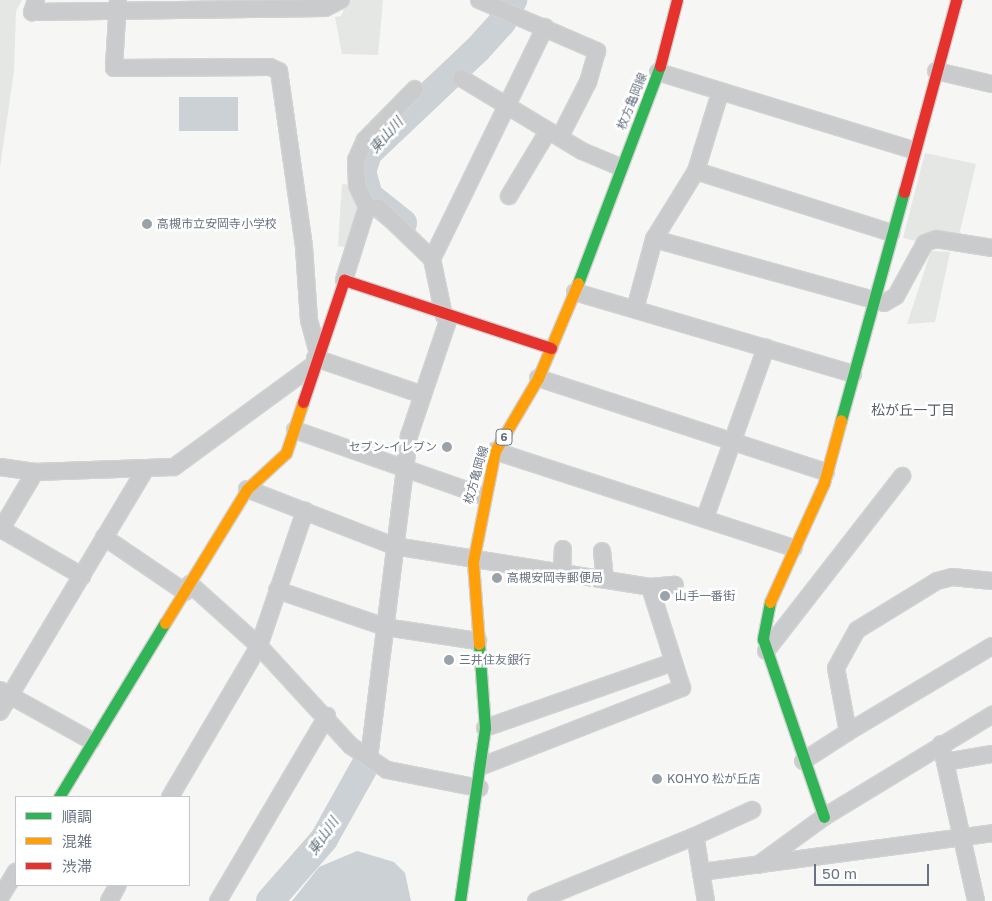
<!DOCTYPE html>
<html>
<head>
<meta charset="utf-8">
<style>
  body { margin:0 }
  #map { position:relative; width:992px; height:901px; overflow:hidden; background:#f6f6f5; font-family:"Golos Text","Noto Sans JP",sans-serif }
  div>[style] { position:absolute }
  .green>* { inset:0; background:#e4e7e3 }
  .water>* { inset:0; background:#cbd1d4 }
  .river>* { height:28px; margin:-14px; padding:0 14px; transform-origin:14px; border-radius:14px; background:#cbd1d4 }
  .roads { filter:drop-shadow(1px 0 #d2d2d3) drop-shadow(-1px 0 #d2d2d3) drop-shadow(0 1px #d2d2d3) drop-shadow(0 -1px #d2d2d3) }
  .street>* { height:16px; margin:-8px; padding:0 8px; transform-origin:8px; border-radius:8px; background:#cacbcc }
  .fast>* { height:11px; margin:-5.5px; padding:0 5.5px; transform-origin:5.5px; border-radius:5.5px; background:#30b455 }
  .slow>* { height:11px; margin:-5.5px; padding:0 5.5px; transform-origin:5.5px; border-radius:5.5px; background:#ff9f0a }
  .jam>* { height:11px; margin:-5.5px; padding:0 5.5px; transform-origin:5.5px; border-radius:5.5px; background:#e5322d }
  .dots>* { width:14px; height:14px; translate:-50% -50%; box-sizing:border-box; border:2px solid #fff; border-radius:50% }
  span { translate:-50% -50%; white-space:nowrap; text-align:center; line-height:1.15; -webkit-text-stroke:5px #fff; paint-order:stroke }
  .shield-label span { padding:1px 4px; background:#fff; border:1px solid; border-radius:4px; -webkit-text-stroke-width:0 }
  .shield-label { font-size:11px; color:#697482; font-weight:700 }
  .street-label { font-size:12px; color:#697482 }
  .poi-label { font-size:12px; color:#697482 }
  .left { translate:0 -50%; text-align:left }
  .right { translate:-100% -50%; text-align:right }
  .water-label { font-size:14px; color:#65757e; font-style:italic }
  .neighbourhood-label { font-size:14px; color:#565e68 }
  .legend { position:absolute; left:15px; top:796px; width:175px; height:90px; box-sizing:border-box; background:#fff; border:1px solid #c3c7cd; margin:0; padding:6px 9px; list-style:none; font-size:15px; color:#697482 }
  .legend li { display:flex; align-items:center; gap:10px; height:25px }
  .legend b { width:25px; border:1px solid #c3c7cd }
  .scale { position:absolute; left:814px; top:864px; width:115px; height:22px; box-sizing:border-box; border:2px solid #697482; border-top:0; padding-left:6px; font-size:15px; line-height:18px; white-space:nowrap; color:#697482; -webkit-text-stroke:4px #fff; paint-order:stroke }
</style>
</head>
<body>
<div id="map">
  <div class="green">
    <i style="clip-path:polygon(0 0,22px 0,16px 11px,14px 71px,0 167px)"></i>
    <i style="clip-path:polygon(348px 0,383px 0,378px 55px,342px 54px,335px 17px,341px 16px)"></i>
    <i style="clip-path:polygon(925px 153px,976px 164px,959px 235px,929px 233px,916px 241px,903px 238px)"></i>
    <i style="clip-path:polygon(342px 184px,353px 185px,360px 210px,351px 248px,338px 246px)"></i>
    <i style="clip-path:polygon(931px 251px,950px 252px,935px 322px,907px 324px)"></i>
  </div>
  <div class="water">
    <i style="clip-path:polygon(179px 97px,238px 97px,238px 131px,179px 131px)"></i>
    <i style="clip-path:polygon(357px 851px,394px 862px,405px 873px,411px 901px,292px 901px,319px 867px)"></i>
  </div>
  <div class="river">
    <i style="left:403px;top:223px;width:43px;rotate:-141.5deg"></i>
    <i style="left:369px;top:196px;width:25px;rotate:-106deg"></i>
    <i style="left:362px;top:172px;width:20px;rotate:-72deg"></i>
    <i style="left:368px;top:153px;width:150px;rotate:-43.4deg"></i>
    <i style="left:477px;top:50px;width:38px;rotate:-48deg"></i>
    <i style="left:502px;top:22px;width:25px;rotate:-63deg"></i>
    <i style="left:270px;top:901px;width:82px;rotate:-48.9deg"></i>
    <i style="left:324px;top:839px;width:86px;rotate:-60.8deg"></i>
  </div>
  <div class="roads">
    <div class="street">
      <i style="left:36px;top:0;width:13px;rotate:108deg"></i>
      <i style="left:32px;top:12px;width:293px;rotate:-0.8deg"></i>
      <i style="left:325px;top:8px;width:18px;rotate:-27deg"></i>
      <i style="left:118px;top:0;width:68px;rotate:93.4deg"></i>
      <i style="left:114px;top:68px;width:156px;rotate:-0.4deg"></i>
      <i style="left:270px;top:67px;width:10px;rotate:24deg"></i>
      <i style="left:279px;top:71px;width:178px;rotate:81.9deg"></i>
      <i style="left:304px;top:247px;width:73px;rotate:86.1deg"></i>
      <i style="left:309px;top:320px;width:31px;rotate:75deg"></i>
      <i style="left:479px;top:0;width:129px;rotate:23.4deg"></i>
      <i style="left:597px;top:51px;width:32px;rotate:106deg"></i>
      <i style="left:588px;top:82px;width:62px;rotate:117deg"></i>
      <i style="left:936px;top:71px;width:57px;rotate:13.1deg"></i>
      <i style="left:658px;top:72px;width:267px;rotate:17deg"></i>
      <i style="left:461px;top:78px;width:141px;rotate:31.1deg"></i>
      <i style="left:582px;top:151px;width:41px;rotate:22.8deg"></i>
      <i style="left:696px;top:171px;width:205px;rotate:17.6deg"></i>
      <i style="left:509px;top:196px;width:76px;rotate:-59deg"></i>
      <i style="left:367px;top:207px;width:12px;rotate:5deg"></i>
      <i style="left:379px;top:208px;width:74px;rotate:43.9deg"></i>
      <i style="left:432px;top:259px;width:58px;rotate:78.1deg"></i>
      <i style="left:654px;top:239px;width:80px;rotate:-58.3deg"></i>
      <i style="left:696px;top:171px;width:82px;rotate:-72.9deg"></i>
      <i style="left:432px;top:259px;width:258px;rotate:-64deg"></i>
      <i style="left:344px;top:280px;width:77px;rotate:-72.5deg"></i>
      <i style="left:367px;top:207px;width:23px;rotate:-115deg"></i>
      <i style="left:357px;top:186px;width:26px;rotate:-92deg"></i>
      <i style="left:356px;top:160px;width:22px;rotate:-66deg"></i>
      <i style="left:365px;top:140px;width:71px;rotate:-45.6deg"></i>
      <i style="left:575px;top:292px;width:290px;rotate:16.4deg"></i>
      <i style="left:635px;top:309px;width:73px;rotate:-74.8deg"></i>
      <i style="left:654px;top:239px;width:239px;rotate:15.5deg"></i>
      <i style="left:884px;top:303px;width:14px;rotate:-30deg"></i>
      <i style="left:896px;top:296px;width:60px;rotate:-61.3deg"></i>
      <i style="left:925px;top:243px;width:12px;rotate:-20deg"></i>
      <i style="left:936px;top:239px;width:57px;rotate:9.1deg"></i>
      <i style="left:315px;top:358px;width:114px;rotate:18.9deg"></i>
      <i style="left:538px;top:378px;width:303px;rotate:18.1deg"></i>
      <i style="left:295px;top:430px;width:199px;rotate:19.3deg"></i>
      <i style="left:495px;top:451px;width:314px;rotate:18deg"></i>
      <i style="left:0;top:467px;width:35px;rotate:8deg"></i>
      <i style="left:35px;top:472px;width:139px;rotate:-2.1deg"></i>
      <i style="left:174px;top:467px;width:171px;rotate:-36.2deg"></i>
      <i style="left:247px;top:489px;width:158px;rotate:21.2deg"></i>
      <i style="left:394px;top:546px;width:259px;rotate:9.1deg"></i>
      <i style="left:705px;top:518px;width:181px;rotate:-70.3deg"></i>
      <i style="left:1px;top:529px;width:94px;rotate:30.1deg"></i>
      <i style="left:0;top:531px;width:69px;rotate:-59.3deg"></i>
      <i style="left:104px;top:537px;width:98px;rotate:34.2deg"></i>
      <i style="left:602px;top:551px;width:29px;rotate:84deg"></i>
      <i style="left:562px;top:574px;width:25px;rotate:-88deg"></i>
      <i style="left:992px;top:581px;width:40px;rotate:-174.3deg"></i>
      <i style="left:952px;top:577px;width:16px;rotate:165deg"></i>
      <i style="left:937px;top:581px;width:94px;rotate:148.5deg"></i>
      <i style="left:857px;top:630px;width:43px;rotate:118.9deg"></i>
      <i style="left:836px;top:668px;width:65px;rotate:79.4deg"></i>
      <i style="left:848px;top:732px;width:168px;rotate:-30.8deg"></i>
      <i style="left:190px;top:584px;width:93px;rotate:41.9deg"></i>
      <i style="left:259px;top:646px;width:136px;rotate:47.4deg"></i>
      <i style="left:351px;top:746px;width:43px;rotate:33.7deg"></i>
      <i style="left:387px;top:770px;width:94px;rotate:11.1deg"></i>
      <i style="left:277px;top:590px;width:114px;rotate:18.9deg"></i>
      <i style="left:385px;top:627px;width:94px;rotate:8.6deg"></i>
      <i style="left:766px;top:651px;width:222px;rotate:-52.1deg"></i>
      <i style="left:0;top:690px;width:105px;rotate:29deg"></i>
      <i style="left:0;top:712px;width:282px;rotate:-59.1deg"></i>
      <i style="left:485px;top:728px;width:197px;rotate:-19.3deg"></i>
      <i style="left:941px;top:744px;width:161px;rotate:77.4deg"></i>
      <i style="left:369px;top:758px;width:324px;rotate:-82.9deg"></i>
      <i style="left:409px;top:436px;width:125px;rotate:-71.3deg"></i>
      <i style="left:803px;top:761px;width:54px;rotate:-32.8deg"></i>
      <i style="left:945px;top:762px;width:48px;rotate:-9.7deg"></i>
      <i style="left:482px;top:766px;width:215px;rotate:-21.3deg"></i>
      <i style="left:682px;top:688px;width:106px;rotate:-107.6deg"></i>
      <i style="left:650px;top:587px;width:25px;rotate:-5deg"></i>
      <i style="left:170px;top:797px;width:175px;rotate:-59.5deg"></i>
      <i style="left:259px;top:646px;width:143px;rotate:-71.2deg"></i>
      <i style="left:758px;top:865px;width:82px;rotate:-36deg"></i>
      <i style="left:824px;top:817px;width:197px;rotate:-31.3deg"></i>
      <i style="left:701px;top:872px;width:36px;rotate:-99deg"></i>
      <i style="left:695px;top:836px;width:63px;rotate:-24.5deg"></i>
      <i style="left:0;top:898px;width:31px;rotate:-59deg"></i>
      <i style="left:109px;top:901px;width:18px;rotate:-61deg"></i>
      <i style="left:218px;top:901px;width:215px;rotate:-59.5deg"></i>
      <i style="left:536px;top:901px;width:172px;rotate:-22.2deg"></i>
      <i style="left:706px;top:901px;width:29px;rotate:-100deg"></i>
      <i style="left:701px;top:872px;width:294px;rotate:-7.6deg"></i>
    </div>
    <div class="fast">
      <i style="left:578px;top:283px;width:232px;rotate:-69.3deg"></i>
      <i style="left:841px;top:420px;width:237px;rotate:-74.6deg"></i>
      <i style="left:770px;top:602px;width:38px;rotate:101deg"></i>
      <i style="left:763px;top:639px;width:188px;rotate:71.1deg"></i>
      <i style="left:59px;top:797px;width:204px;rotate:-58.7deg"></i>
      <i style="left:460px;top:901px;width:175px;rotate:-81.8deg"></i>
      <i style="left:485px;top:728px;width:84px;rotate:-94.1deg"></i>
    </div>
    <div class="slow">
      <i style="left:770px;top:602px;width:131px;rotate:-65.6deg"></i>
      <i style="left:824px;top:483px;width:65px;rotate:-74.9deg"></i>
      <i style="left:165px;top:623px;width:157px;rotate:-58.5deg"></i>
      <i style="left:247px;top:489px;width:53px;rotate:-42.7deg"></i>
      <i style="left:286px;top:453px;width:54px;rotate:-71.6deg"></i>
      <i style="left:479px;top:644px;width:82px;rotate:-94.2deg"></i>
      <i style="left:473px;top:562px;width:113px;rotate:-78.8deg"></i>
      <i style="left:495px;top:451px;width:85px;rotate:-59.5deg"></i>
      <i style="left:538px;top:378px;width:103px;rotate:-67.2deg"></i>
    </div>
    <div class="jam">
      <i style="left:660px;top:66px;width:68px;rotate:-75.6deg"></i>
      <i style="left:904px;top:192px;width:199px;rotate:-74.8deg"></i>
      <i style="left:303px;top:402px;width:129px;rotate:-71.4deg"></i>
      <i style="left:344px;top:280px;width:218px;rotate:18.2deg"></i>
    </div>
  </div>
  <div class="dots">
    <i style="left:147px;top:224px;background:#9aa2aa"></i>
    <i style="left:447px;top:447px;background:#9aa2aa"></i>
    <i style="left:497px;top:578px;background:#9aa2aa"></i>
    <i style="left:665px;top:596px;background:#9aa2aa"></i>
    <i style="left:449px;top:660px;background:#9aa2aa"></i>
    <i style="left:657px;top:779px;background:#9aa2aa"></i>
  </div>
  <div class="shield-label">
    <span style="left:504px;top:437px">6</span>
  </div>
  <div class="street-label">
    <span style="left:632px;top:101px;rotate:-68deg">枚方亀岡線</span>
    <span style="left:476px;top:475px;rotate:-74deg">枚方亀岡線</span>
  </div>
  <div class="poi-label">
    <span class="left" style="left:157px;top:224px">高槻市立安岡寺小学校</span>
    <span class="right" style="left:437px;top:447px">セブン-イレブン</span>
    <span class="left" style="left:507px;top:578px">高槻安岡寺郵便局</span>
    <span class="left" style="left:675px;top:596px">山手一番街</span>
    <span class="left" style="left:459px;top:660px">三井住友銀行</span>
    <span class="left" style="left:667px;top:779px">KOHYO 松が丘店</span>
  </div>
  <div class="water-label">
    <span style="left:386px;top:135px;rotate:-48deg">東山川</span>
    <span style="left:323px;top:836px;rotate:-55deg">東山川</span>
  </div>
  <div class="neighbourhood-label">
    <span style="left:913px;top:410px">松が丘一丁目</span>
  </div>
  <ul class="legend">
  <li><b style="height:6px;background:#30b455"></b>順調</li>
  <li><b style="height:6px;background:#ff9f0a"></b>混雑</li>
  <li><b style="height:6px;background:#e5322d"></b>渋滞</li>
  </ul>
  <div class="scale">50 m</div>
</div>
</body>
</html>
